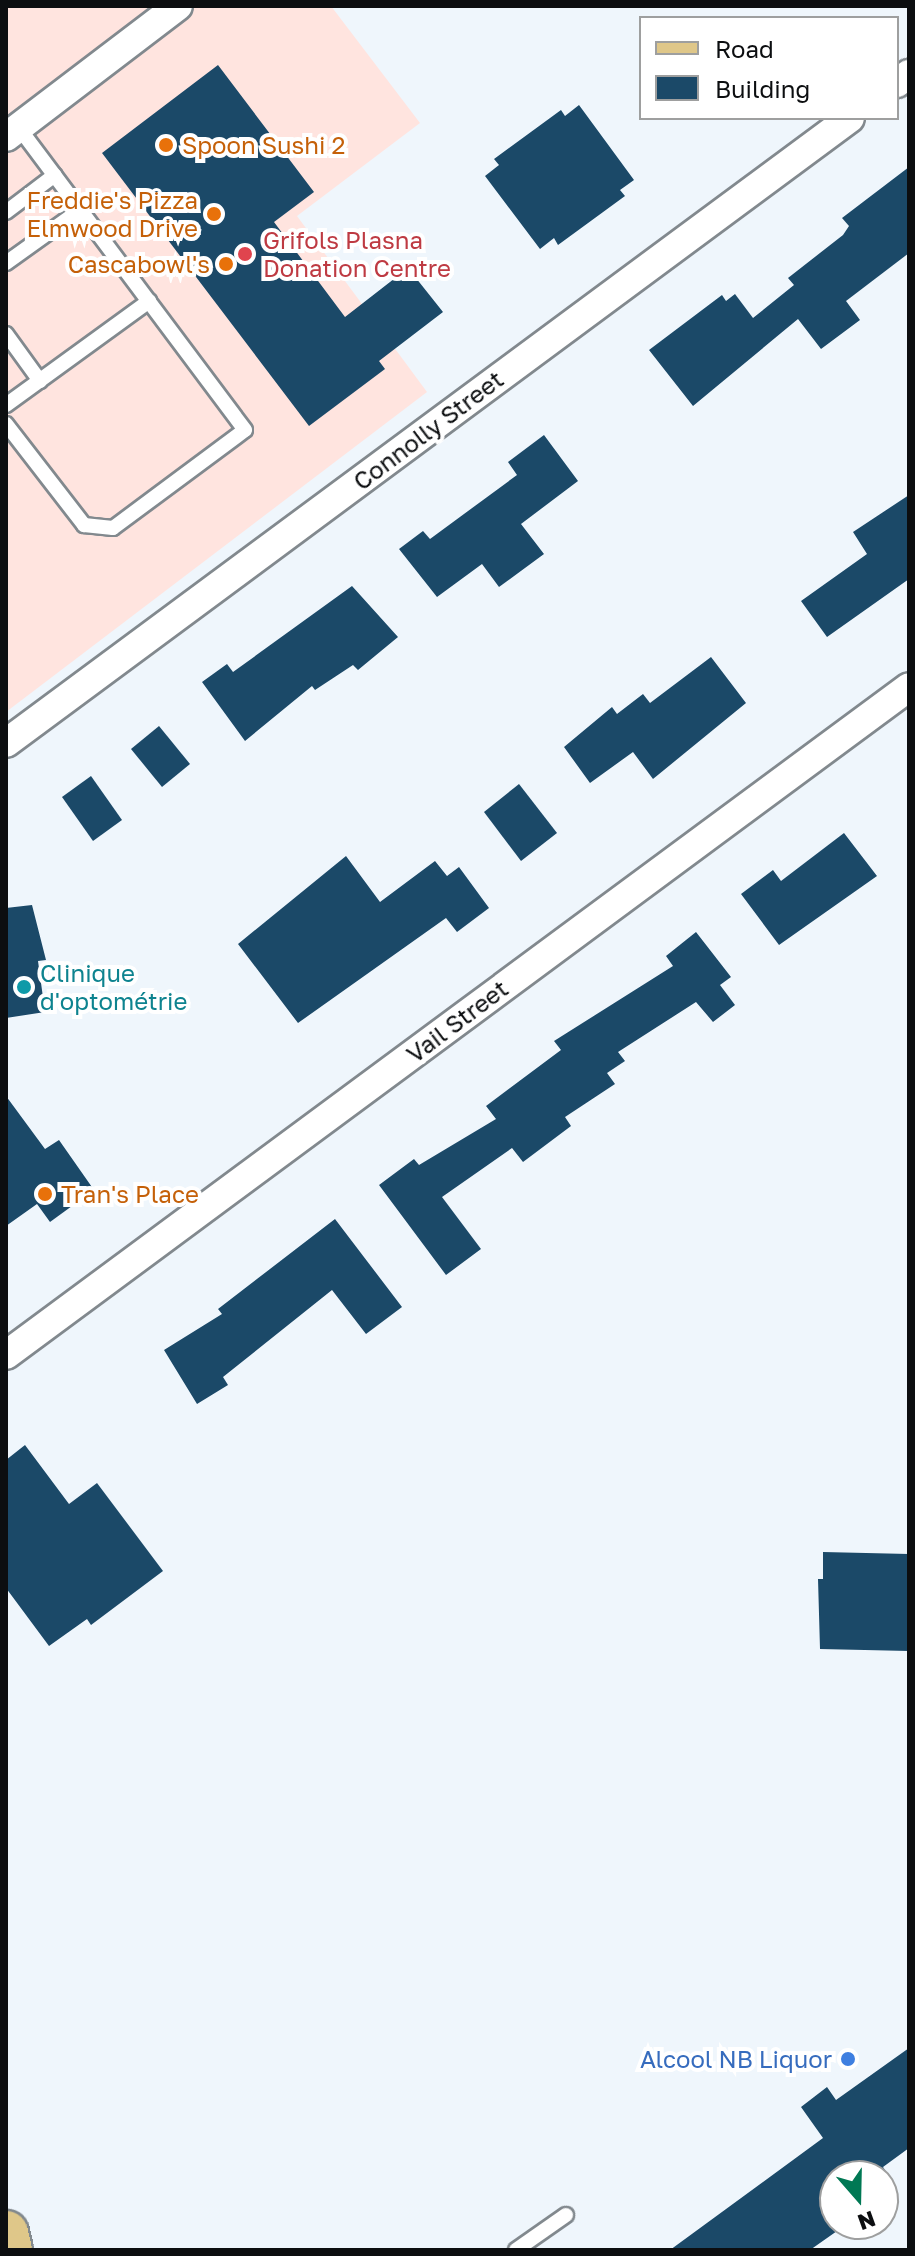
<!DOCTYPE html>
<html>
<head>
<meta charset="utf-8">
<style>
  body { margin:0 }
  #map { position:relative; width:915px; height:2256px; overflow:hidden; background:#eff6fc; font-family:"Golos Text",sans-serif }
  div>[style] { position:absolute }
  .commercial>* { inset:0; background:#ffe4df }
  .building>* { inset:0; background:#1b4968 }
  .roads { filter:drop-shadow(2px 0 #82898e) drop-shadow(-2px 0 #82898e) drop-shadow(0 2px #82898e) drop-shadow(0 -2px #82898e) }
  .lane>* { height:14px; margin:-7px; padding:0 7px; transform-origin:7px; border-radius:7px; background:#fff }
  .street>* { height:28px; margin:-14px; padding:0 14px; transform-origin:14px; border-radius:14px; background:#fff }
  .primary>* { height:44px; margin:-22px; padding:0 22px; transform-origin:22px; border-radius:22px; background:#dfc789 }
  .dots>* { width:22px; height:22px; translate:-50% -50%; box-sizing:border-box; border:4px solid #fff; border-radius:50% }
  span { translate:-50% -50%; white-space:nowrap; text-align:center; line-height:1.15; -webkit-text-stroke:8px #fff; paint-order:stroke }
  .food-label { font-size:24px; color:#c56008 }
  .left { translate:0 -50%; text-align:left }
  .right { translate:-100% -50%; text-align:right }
  .health-label { font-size:24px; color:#be3a42 }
  .street-label { font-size:24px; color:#0c0e10 }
  .culture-label { font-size:24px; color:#0d838f }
  .shop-label { font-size:24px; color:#366cbe }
  .frame { position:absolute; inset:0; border:8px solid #0c0e10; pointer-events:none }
  .legend { position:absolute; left:639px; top:16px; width:260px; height:104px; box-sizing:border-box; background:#fff; border:2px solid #9e9f9f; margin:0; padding:10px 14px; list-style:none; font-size:24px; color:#0c0e10 }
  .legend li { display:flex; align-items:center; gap:16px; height:40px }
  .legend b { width:40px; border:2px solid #9e9f9f }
  .north { position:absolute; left:819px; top:2160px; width:80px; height:80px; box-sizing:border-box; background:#fff; border:2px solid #9e9f9f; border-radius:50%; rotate:160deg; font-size:22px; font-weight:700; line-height:32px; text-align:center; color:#0c0e10 }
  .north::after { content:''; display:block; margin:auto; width:28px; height:36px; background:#007854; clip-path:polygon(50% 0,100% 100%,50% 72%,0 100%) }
</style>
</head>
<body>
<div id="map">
  <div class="commercial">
    <i style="clip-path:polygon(6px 6px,331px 6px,420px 123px,297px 216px,427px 392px,6px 712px)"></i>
  </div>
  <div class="building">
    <i style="clip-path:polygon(218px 65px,314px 192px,274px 222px,345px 317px,408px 268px,443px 312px,379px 361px,385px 369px,309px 426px,102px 153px)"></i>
    <i style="clip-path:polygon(579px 105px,634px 180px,620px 190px,625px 196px,558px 245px,554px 238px,540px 249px,485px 176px,499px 165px,494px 159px,561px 110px,565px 116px)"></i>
    <i style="clip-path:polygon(909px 167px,909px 253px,846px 301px,860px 320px,821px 349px,798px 319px,693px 406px,649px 350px,722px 295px,726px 301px,735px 294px,753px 318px,794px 285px,788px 278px,843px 235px,849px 226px,842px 218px)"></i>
    <i style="clip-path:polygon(544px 435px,578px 481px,521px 524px,544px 554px,499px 587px,482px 564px,437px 597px,399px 549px,423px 531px,430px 539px,517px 475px,508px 462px)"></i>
    <i style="clip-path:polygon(909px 495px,909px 579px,827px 637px,801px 601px,867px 554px,853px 532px)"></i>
    <i style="clip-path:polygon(352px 586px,398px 637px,358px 670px,353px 665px,315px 690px,312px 686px,245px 741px,202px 682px,227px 664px,233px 672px)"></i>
    <i style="clip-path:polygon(711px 657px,746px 703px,653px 779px,633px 752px,590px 783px,564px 747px,612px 707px,617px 714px,643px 694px,650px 703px)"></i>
    <i style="clip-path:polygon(159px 726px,190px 764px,162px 787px,131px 749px)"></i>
    <i style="clip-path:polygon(91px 776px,122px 820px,93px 841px,62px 797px)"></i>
    <i style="clip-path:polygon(519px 784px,557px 833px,521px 861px,484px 812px)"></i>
    <i style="clip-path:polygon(844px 833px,877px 876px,779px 945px,741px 894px,773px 870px,781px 881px)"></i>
    <i style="clip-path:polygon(346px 856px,380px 902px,435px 861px,447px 876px,459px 867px,489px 908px,457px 932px,446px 918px,298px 1023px,238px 944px)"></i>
    <i style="clip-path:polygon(32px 905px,46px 960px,38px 961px,45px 1012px,6px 1018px,6px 908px)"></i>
    <i style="clip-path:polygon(696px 932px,731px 977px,720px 985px,735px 1005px,713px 1022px,696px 1002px,618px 1052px,625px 1061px,607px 1073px,615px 1084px,565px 1117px,571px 1126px,523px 1162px,512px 1148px,442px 1197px,481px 1249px,446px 1275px,379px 1185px,414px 1159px,419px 1165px,496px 1119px,486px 1106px,561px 1050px,554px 1041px,673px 966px,666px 956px)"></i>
    <i style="clip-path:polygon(6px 1096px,45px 1149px,59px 1140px,94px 1190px,50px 1222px,37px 1204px,6px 1226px)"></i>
    <i style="clip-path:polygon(335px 1219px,402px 1307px,366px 1334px,332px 1290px,223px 1377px,228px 1385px,197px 1404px,164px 1350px,222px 1314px,218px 1309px)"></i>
    <i style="clip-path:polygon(25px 1445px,69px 1504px,97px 1483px,163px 1571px,91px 1625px,87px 1619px,49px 1646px,6px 1588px,6px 1460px)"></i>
    <i style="clip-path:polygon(823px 1552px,909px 1554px,909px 1651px,820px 1649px,818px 1579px,823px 1579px)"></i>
    <i style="clip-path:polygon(909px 2048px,909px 2148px,883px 2167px,897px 2189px,883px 2199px,883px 2176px,835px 2176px,835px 2224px,847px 2224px,810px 2250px,670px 2250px,823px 2138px,801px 2107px,827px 2087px,836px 2100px)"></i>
  </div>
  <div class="roads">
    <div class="lane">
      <i style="left:6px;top:212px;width:61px;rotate:-37.1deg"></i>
      <i style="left:6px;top:263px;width:91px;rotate:-35.6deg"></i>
      <i style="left:6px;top:334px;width:58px;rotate:54.1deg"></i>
      <i style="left:6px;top:405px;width:177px;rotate:-36deg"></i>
      <i style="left:6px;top:424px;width:128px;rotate:52.3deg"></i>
      <i style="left:84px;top:525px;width:29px;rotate:6deg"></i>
      <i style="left:113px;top:528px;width:164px;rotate:-36.6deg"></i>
      <i style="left:245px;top:430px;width:377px;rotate:-126.8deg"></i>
      <i style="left:516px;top:2250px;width:61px;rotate:-35deg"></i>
    </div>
    <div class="street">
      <i style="left:897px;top:83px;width:15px;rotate:-37deg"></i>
      <i style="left:6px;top:137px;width:216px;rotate:-37.3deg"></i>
      <i style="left:6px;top:743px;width:1050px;rotate:-36.52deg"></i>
      <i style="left:6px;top:1355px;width:1123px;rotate:-36.49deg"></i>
    </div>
    <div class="primary">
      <i style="left:6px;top:2233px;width:17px;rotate:77deg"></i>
    </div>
  </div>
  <div class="dots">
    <i style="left:166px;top:145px;background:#e8710a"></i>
    <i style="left:214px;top:214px;background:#e8710a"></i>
    <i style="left:245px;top:254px;background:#e0444e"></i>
    <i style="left:226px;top:264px;background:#e8710a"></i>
    <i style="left:24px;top:987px;background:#0f9aa8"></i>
    <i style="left:45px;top:1194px;background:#e8710a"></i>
    <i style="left:848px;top:2059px;background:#3f7fe0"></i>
  </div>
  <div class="food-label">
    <span class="left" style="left:182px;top:145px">Spoon Sushi 2</span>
    <span class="right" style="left:198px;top:214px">Freddie's Pizza<br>Elmwood Drive</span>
    <span class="right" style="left:210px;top:264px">Cascabowl's</span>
    <span class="left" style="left:61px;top:1194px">Tran's Place</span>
  </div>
  <div class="health-label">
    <span class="left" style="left:263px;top:254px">Grifols Plasna<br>Donation Centre</span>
  </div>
  <div class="street-label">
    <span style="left:428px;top:430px;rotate:-37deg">Connolly Street</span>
    <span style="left:457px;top:1021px;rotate:-37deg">Vail Street</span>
  </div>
  <div class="culture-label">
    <span class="left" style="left:40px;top:987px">Clinique<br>d'optométrie</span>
  </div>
  <div class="shop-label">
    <span class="right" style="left:832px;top:2059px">Alcool NB Liquor</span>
  </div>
  <div class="frame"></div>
  <ul class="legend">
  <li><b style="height:10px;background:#dfc789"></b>Road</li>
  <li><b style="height:22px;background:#1b4968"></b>Building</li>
  </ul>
  <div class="north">N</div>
</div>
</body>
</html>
